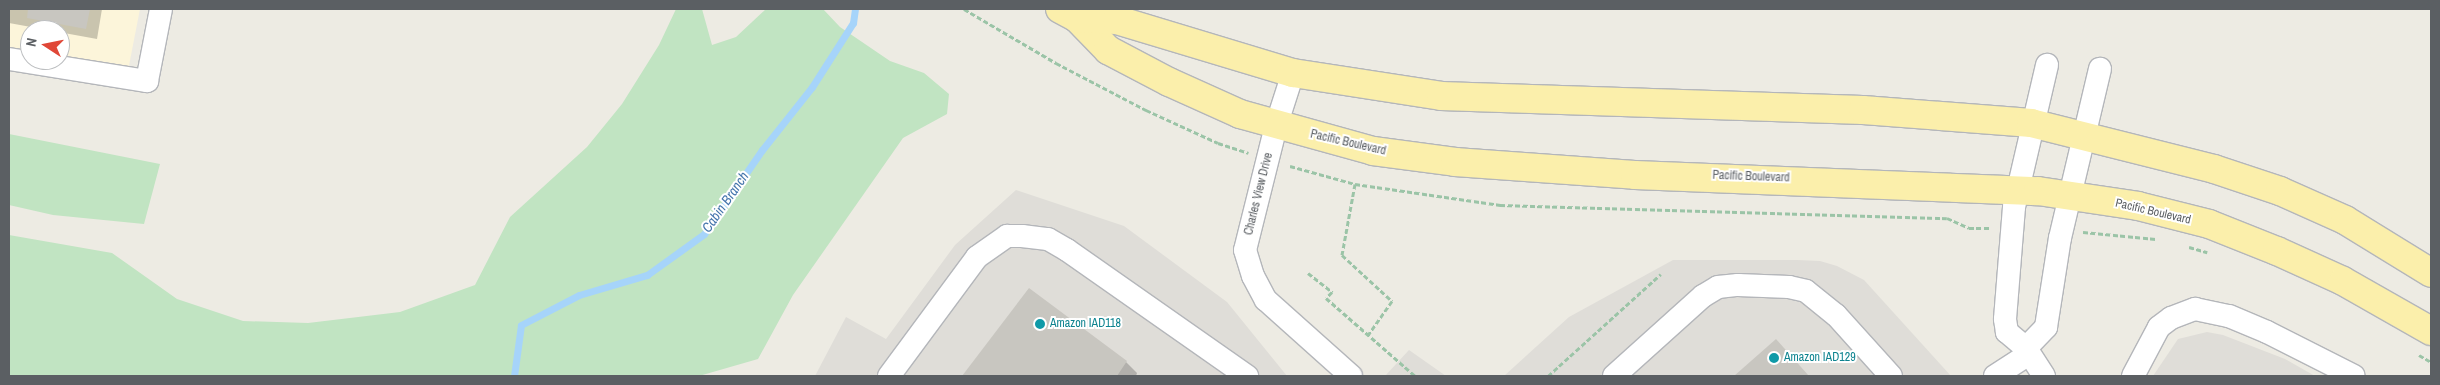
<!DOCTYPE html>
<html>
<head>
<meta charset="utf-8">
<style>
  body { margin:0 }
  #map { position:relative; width:2440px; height:385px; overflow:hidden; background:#edebe3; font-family:"Archivo Narrow",sans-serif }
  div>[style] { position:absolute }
  .commercial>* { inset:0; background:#fcf5da }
  .industrial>* { inset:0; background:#dfddd8 }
  .green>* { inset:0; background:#c1e4c2 }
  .shadow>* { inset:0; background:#0003 }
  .stream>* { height:7px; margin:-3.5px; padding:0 3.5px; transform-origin:3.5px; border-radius:3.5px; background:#a6d4fa }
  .building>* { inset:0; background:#c8c6c0 }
  .path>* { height:3px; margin-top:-1.5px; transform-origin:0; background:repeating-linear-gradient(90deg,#9bc4a7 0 5px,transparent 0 7.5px) }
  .roads { filter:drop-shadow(1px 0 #b4b6ba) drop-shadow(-1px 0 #b4b6ba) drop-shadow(0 1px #b4b6ba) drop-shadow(0 -1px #b4b6ba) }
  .minor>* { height:22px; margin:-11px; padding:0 11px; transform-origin:11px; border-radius:11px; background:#fff }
  .major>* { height:28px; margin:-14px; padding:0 14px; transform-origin:14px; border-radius:14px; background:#fbefab }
  .dots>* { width:14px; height:14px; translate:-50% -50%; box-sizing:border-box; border:2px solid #fff; border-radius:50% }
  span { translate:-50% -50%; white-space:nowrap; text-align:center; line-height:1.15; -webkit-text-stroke:4px #fff; paint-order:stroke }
  .street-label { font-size:12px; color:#5b5f63 }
  .culture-label { font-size:12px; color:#0d838f }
  .left { translate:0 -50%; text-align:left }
  .water-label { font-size:14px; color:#4475ac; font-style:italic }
  .frame { position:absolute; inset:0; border:10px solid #5b5f63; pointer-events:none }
  .north { position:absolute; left:20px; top:20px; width:50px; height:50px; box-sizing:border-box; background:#fff; border:1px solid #bdbfc1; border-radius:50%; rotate:281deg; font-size:14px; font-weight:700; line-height:20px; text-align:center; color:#5b5f63 }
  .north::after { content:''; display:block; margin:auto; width:18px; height:22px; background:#e04737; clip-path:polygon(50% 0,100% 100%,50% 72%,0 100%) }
</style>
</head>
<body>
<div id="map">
  <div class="commercial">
    <i style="clip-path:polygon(evenodd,9px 9px,140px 9px,126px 81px,9px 59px,9px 9px,30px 30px,60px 30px,60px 60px,30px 60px,30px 30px)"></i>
  </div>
  <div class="industrial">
    <i style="clip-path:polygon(1016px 190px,1124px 226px,1227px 302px,1287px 376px,815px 376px,846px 317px,886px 339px,955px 245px)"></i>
    <i style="clip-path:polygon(1673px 260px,1797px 260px,1820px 261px,1837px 266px,1864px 280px,1951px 376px,1504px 376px,1569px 317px)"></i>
    <i style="clip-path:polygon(2207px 332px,2223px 335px,2285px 359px,2315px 376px,2153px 376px,2178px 339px)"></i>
    <i style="clip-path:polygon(1409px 350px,1446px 376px,1385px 376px)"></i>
  </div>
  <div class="green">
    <i style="clip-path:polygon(676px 9px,702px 9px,712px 45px,736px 37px,766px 9px,823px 9px,840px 27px,890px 61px,924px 73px,949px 94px,947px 114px,903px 138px,793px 295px,758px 359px,699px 376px,9px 376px,9px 235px,112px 253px,177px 299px,243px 321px,308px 323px,400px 312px,475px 285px,510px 217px,587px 147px,622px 104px,659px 45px)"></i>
    <i style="clip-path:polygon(9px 134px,160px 164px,144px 224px,53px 215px,9px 205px)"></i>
  </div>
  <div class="shadow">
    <i style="clip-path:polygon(9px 9px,102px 9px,97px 39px,9px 23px)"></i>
    <i style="clip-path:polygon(1029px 289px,1126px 362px,1137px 373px,1136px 376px,964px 376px)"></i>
    <i style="clip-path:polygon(1775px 341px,1808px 376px,1736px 376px)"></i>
  </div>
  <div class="stream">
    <i style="left:514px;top:376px;width:51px;rotate:-82.2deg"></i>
    <i style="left:521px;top:325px;width:65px;rotate:-27.3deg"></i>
    <i style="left:579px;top:295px;width:71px;rotate:-16.4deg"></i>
    <i style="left:647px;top:275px;width:70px;rotate:-35.7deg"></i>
    <i style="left:704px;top:234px;width:102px;rotate:-55.4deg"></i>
    <i style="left:762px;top:150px;width:80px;rotate:-51.6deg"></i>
    <i style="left:812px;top:87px;width:76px;rotate:-57.4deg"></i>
    <i style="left:853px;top:23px;width:14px;rotate:-82deg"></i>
  </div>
  <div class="building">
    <i style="clip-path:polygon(28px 9px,90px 9px,86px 29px,27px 18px)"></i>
    <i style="clip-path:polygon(1029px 288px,1127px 361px,1117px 376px,962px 376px)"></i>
    <i style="clip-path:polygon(1776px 339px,1809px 376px,1734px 376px)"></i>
  </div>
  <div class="path">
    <i style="left:964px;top:9px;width:107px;rotate:30.4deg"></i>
    <i style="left:1056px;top:63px;width:102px;rotate:27.6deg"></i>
    <i style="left:1146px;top:110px;width:79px;rotate:24.6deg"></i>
    <i style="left:1218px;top:143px;width:32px;rotate:18deg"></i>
    <i style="left:1290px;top:166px;width:67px;rotate:15.5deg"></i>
    <i style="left:1355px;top:184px;width:147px;rotate:8.2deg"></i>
    <i style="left:1500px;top:205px;width:447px;rotate:1.7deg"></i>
    <i style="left:1947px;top:218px;width:24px;rotate:24deg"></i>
    <i style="left:1969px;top:228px;width:21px"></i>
    <i style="left:1355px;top:184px;width:72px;rotate:100.4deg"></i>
    <i style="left:1342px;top:255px;width:68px;rotate:42.6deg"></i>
    <i style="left:1392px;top:301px;width:42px;rotate:125.2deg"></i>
    <i style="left:2083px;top:232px;width:73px;rotate:5.5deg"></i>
    <i style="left:2189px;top:247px;width:19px;rotate:16deg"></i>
    <i style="left:1308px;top:273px;width:31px;rotate:38deg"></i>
    <i style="left:1332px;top:292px;width:8px;rotate:135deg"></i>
    <i style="left:1326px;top:298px;width:118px;rotate:41.2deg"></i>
    <i style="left:2419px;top:355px;width:14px;rotate:30deg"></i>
    <i style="left:1548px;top:376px;width:152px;rotate:-42.1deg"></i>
  </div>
  <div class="roads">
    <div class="minor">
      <i style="left:9px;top:59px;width:140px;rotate:9.1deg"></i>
      <i style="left:147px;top:81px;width:73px;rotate:-79deg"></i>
      <i style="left:1293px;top:73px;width:56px;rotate:107.8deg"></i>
      <i style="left:1276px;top:126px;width:128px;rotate:104deg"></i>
      <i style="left:1245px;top:250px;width:27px;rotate:73deg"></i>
      <i style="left:1253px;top:276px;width:27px;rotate:62deg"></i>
      <i style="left:1266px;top:300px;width:114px;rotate:41.8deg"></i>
      <i style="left:2026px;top:348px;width:29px;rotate:-46deg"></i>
      <i style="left:2046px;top:327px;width:90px;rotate:-81.1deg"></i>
      <i style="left:2060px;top:238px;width:174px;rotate:-76.7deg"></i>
      <i style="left:889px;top:376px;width:148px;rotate:-53.5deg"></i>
      <i style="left:977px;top:257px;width:37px;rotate:-35deg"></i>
      <i style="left:1007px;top:236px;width:15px"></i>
      <i style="left:1022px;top:236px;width:26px;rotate:7deg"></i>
      <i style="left:1048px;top:239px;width:22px;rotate:30deg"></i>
      <i style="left:1067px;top:250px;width:220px;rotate:35deg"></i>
      <i style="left:1614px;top:376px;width:120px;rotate:-42deg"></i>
      <i style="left:1703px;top:296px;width:17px;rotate:-31deg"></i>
      <i style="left:1718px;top:287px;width:20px;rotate:-6deg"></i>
      <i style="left:1738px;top:285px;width:51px;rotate:2.2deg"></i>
      <i style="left:1789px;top:287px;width:17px;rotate:13deg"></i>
      <i style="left:1806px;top:291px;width:38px;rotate:39deg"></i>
      <i style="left:1836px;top:315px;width:82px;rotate:48deg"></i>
      <i style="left:1995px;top:376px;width:40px;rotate:-32.9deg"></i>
      <i style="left:2044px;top:376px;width:33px;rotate:-123deg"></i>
      <i style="left:2026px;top:348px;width:25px;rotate:-140deg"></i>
      <i style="left:2007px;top:332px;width:13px;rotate:-99deg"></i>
      <i style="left:2005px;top:319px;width:112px;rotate:-85.4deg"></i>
      <i style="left:2014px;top:207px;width:146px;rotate:-76.9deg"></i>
      <i style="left:2133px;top:376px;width:55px;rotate:-62deg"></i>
      <i style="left:2159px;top:327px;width:15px;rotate:-37deg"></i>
      <i style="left:2171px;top:318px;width:26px;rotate:-21deg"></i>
      <i style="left:2195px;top:309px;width:35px;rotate:12deg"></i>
      <i style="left:2229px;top:316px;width:41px;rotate:22.8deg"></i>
      <i style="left:2267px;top:332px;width:97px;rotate:26.8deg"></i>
    </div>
    <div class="major">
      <i style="left:1060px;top:9px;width:19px;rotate:28deg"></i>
      <i style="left:1077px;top:18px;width:45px;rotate:45.9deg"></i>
      <i style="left:1108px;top:50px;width:69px;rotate:27.7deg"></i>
      <i style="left:1169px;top:82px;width:78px;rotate:24.3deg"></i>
      <i style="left:1240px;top:114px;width:138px;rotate:15.5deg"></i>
      <i style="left:1373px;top:151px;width:83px;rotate:7.6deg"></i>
      <i style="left:1455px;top:162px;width:180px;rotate:4.1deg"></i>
      <i style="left:1635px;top:175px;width:403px;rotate:2.3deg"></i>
      <i style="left:2038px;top:191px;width:101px;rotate:8.5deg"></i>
      <i style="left:2138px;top:206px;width:73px;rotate:14.2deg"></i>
      <i style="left:2209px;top:224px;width:73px;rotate:21.7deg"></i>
      <i style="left:2277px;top:251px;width:72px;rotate:24.4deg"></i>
      <i style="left:2343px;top:281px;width:101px;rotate:29.6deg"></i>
      <i style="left:1077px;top:18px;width:40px;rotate:2.9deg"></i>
      <i style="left:1117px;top:20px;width:184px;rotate:16.8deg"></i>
      <i style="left:1293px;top:73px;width:150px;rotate:8.8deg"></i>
      <i style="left:1441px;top:96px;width:422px;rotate:1.9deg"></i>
      <i style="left:1863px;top:110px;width:169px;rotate:4.4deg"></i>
      <i style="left:2031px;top:123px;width:189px;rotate:14.1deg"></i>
      <i style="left:2214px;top:169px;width:70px;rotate:18.4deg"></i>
      <i style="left:2280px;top:191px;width:71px;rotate:24deg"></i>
      <i style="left:2345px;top:220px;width:101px;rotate:31.6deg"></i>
    </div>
  </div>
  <div class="dots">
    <i style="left:1040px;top:324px;background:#0f9aa8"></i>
    <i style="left:1774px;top:358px;background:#0f9aa8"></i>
  </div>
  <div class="street-label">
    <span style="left:1348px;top:143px;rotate:13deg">Pacific Boulevard</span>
    <span style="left:1751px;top:177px;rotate:2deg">Pacific Boulevard</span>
    <span style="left:1259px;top:194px;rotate:-76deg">Charles View Drive</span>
    <span style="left:2153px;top:212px;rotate:13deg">Pacific Boulevard</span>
  </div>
  <div class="culture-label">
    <span class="left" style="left:1050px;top:324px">Amazon IAD118</span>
    <span class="left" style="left:1784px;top:358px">Amazon IAD129</span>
  </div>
  <div class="water-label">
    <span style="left:725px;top:202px;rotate:-55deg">Cabin Branch</span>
  </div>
  <div class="frame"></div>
  <div class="north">N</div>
</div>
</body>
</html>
